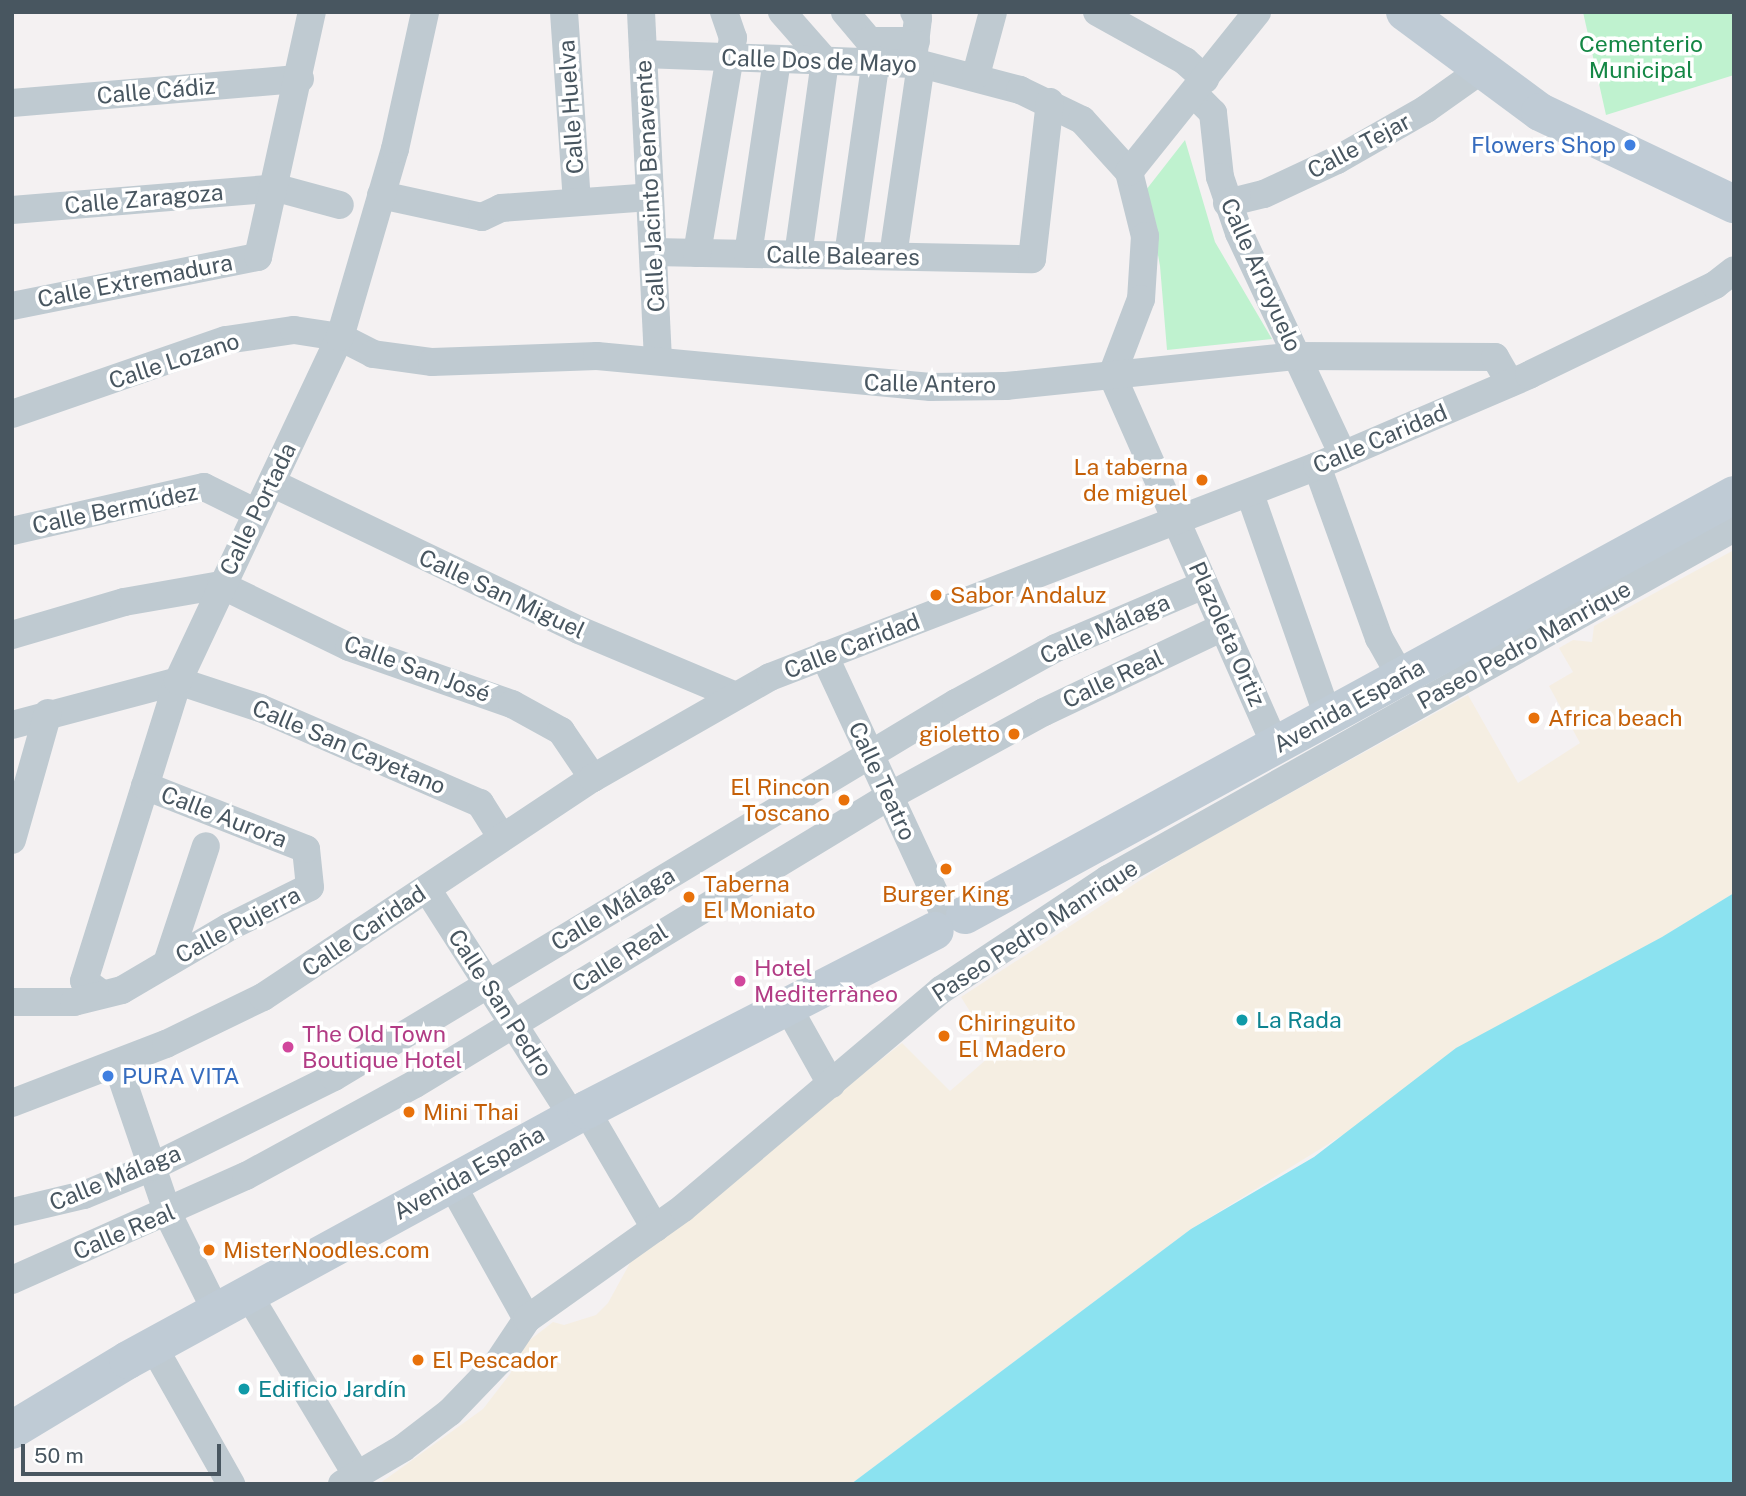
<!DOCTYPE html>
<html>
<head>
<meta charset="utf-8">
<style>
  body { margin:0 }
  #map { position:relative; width:1746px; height:1496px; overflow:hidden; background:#f4f1f2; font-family:"Public Sans",sans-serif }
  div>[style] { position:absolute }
  .green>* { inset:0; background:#bff2cf }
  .sand>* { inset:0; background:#f5eee2 }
  .water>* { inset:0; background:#8be2f0 }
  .street>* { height:28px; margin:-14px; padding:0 14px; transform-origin:14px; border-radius:14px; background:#bfcad1 }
  .secondary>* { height:38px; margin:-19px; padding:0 19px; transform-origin:19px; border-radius:19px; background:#bfcbd5 }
  .dots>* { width:19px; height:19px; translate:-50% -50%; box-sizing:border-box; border:4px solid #fff; border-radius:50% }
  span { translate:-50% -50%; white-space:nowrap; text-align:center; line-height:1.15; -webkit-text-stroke:7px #fff; paint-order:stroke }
  .park-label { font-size:23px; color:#148745 }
  .street-label { font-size:23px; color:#485660 }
  .shop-label { font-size:23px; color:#366cbe }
  .right { translate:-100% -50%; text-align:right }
  .left { translate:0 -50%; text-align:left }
  .food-label { font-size:23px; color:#c56008 }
  .hotel-label { font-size:23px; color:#b23c85 }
  .culture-label { font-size:23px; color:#0d838f }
  .frame { position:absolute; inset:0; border:14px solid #485660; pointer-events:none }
  .scale { position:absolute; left:21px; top:1444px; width:200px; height:32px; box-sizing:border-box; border:4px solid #485660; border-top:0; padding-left:9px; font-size:21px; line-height:24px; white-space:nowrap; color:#485660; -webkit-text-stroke:5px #fff; paint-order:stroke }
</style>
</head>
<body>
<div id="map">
  <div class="green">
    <i style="clip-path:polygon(1583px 12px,1734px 12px,1734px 75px,1606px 115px)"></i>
    <i style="clip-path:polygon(1185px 140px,1215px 242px,1272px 339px,1167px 350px,1160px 266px,1146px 190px)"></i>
  </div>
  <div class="sand">
    <i style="clip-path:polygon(1734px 550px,1734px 893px,1191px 1229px,851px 1484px,379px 1484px,483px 1409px,510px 1374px,526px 1343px,553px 1322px,564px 1325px,596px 1315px,608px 1303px,636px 1252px,902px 1043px,950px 1091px,995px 1052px,961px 997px,1182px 853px,1468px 695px,1518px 783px,1580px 743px,1549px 686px,1573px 672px,1559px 648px,1573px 640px,1592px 642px,1594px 626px)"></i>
  </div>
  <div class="water">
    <i style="clip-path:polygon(1734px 893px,1734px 1484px,851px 1484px,1191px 1229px,1314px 1157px,1456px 1048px,1662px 937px)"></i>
  </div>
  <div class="street">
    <i style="left:564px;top:12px;width:190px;rotate:86.1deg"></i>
    <i style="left:641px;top:12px;width:348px;rotate:87.2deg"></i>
    <i style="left:782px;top:12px;width:65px;rotate:48.7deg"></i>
    <i style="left:825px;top:61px;width:196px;rotate:97.9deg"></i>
    <i style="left:845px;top:12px;width:38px;rotate:50deg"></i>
    <i style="left:869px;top:41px;width:47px"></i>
    <i style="left:1097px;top:12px;width:101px;rotate:29.1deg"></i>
    <i style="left:1185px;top:61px;width:27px;rotate:42deg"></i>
    <i style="left:643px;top:54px;width:278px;rotate:2.1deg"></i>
    <i style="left:921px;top:64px;width:102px;rotate:14.7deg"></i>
    <i style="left:1020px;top:90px;width:69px;rotate:25.8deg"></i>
    <i style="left:1082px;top:120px;width:70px;rotate:47.9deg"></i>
    <i style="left:1129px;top:172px;width:66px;rotate:76deg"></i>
    <i style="left:1145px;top:236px;width:63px;rotate:93.6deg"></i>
    <i style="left:1141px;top:299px;width:81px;rotate:110.9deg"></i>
    <i style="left:913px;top:60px;width:42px;rotate:-83.2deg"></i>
    <i style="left:918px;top:18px;width:7px;rotate:-124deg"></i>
    <i style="left:976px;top:75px;width:65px;rotate:-74.9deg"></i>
    <i style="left:1194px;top:94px;width:27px;rotate:45deg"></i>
    <i style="left:1213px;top:113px;width:64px;rotate:83.8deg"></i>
    <i style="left:1220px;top:177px;width:59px;rotate:71.3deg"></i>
    <i style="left:1239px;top:233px;width:245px;rotate:64.9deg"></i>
    <i style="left:12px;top:103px;width:289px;rotate:-4.8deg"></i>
    <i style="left:1129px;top:172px;width:205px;rotate:-51.3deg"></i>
    <i style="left:381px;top:195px;width:103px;rotate:12.3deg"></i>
    <i style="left:482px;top:217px;width:21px;rotate:-25deg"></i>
    <i style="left:501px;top:208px;width:149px;rotate:-4.2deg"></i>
    <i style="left:1227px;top:203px;width:38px;rotate:-14deg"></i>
    <i style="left:1264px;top:194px;width:81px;rotate:-25deg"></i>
    <i style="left:1337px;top:160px;width:103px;rotate:-29.8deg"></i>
    <i style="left:1426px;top:109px;width:67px;rotate:-35.3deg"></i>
    <i style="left:12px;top:210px;width:266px;rotate:-4.7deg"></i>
    <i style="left:277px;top:188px;width:65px;rotate:15.1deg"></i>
    <i style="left:653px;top:252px;width:379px;rotate:1.1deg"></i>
    <i style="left:1032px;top:259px;width:158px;rotate:-83.5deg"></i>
    <i style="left:697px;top:253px;width:218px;rotate:-80.5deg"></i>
    <i style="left:733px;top:38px;width:28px;rotate:-109deg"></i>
    <i style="left:748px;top:254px;width:196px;rotate:-81.5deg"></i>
    <i style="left:848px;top:256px;width:198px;rotate:-81.9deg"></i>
    <i style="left:893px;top:256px;width:194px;rotate:-81.7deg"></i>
    <i style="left:12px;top:306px;width:251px;rotate:-11.3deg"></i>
    <i style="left:258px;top:257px;width:251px;rotate:-77.6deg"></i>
    <i style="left:1112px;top:375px;width:406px;rotate:66.2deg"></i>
    <i style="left:12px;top:414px;width:226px;rotate:-19.1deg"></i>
    <i style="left:226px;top:340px;width:69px;rotate:-8.4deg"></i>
    <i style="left:294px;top:330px;width:47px;rotate:8.7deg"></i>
    <i style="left:340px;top:337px;width:37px;rotate:27deg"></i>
    <i style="left:373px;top:354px;width:60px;rotate:7.7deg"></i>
    <i style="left:432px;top:362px;width:165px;rotate:-2.1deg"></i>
    <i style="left:597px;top:356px;width:335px;rotate:5.3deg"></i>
    <i style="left:931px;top:387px;width:75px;rotate:-0.8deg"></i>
    <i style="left:1006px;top:386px;width:293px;rotate:-5.9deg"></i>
    <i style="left:1297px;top:356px;width:198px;rotate:0.3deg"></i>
    <i style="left:1495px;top:357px;width:30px;rotate:60deg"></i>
    <i style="left:1317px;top:466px;width:183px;rotate:70.2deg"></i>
    <i style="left:1379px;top:638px;width:45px;rotate:60.6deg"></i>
    <i style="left:272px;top:483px;width:340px;rotate:25.6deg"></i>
    <i style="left:579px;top:630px;width:170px;rotate:22.8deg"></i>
    <i style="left:1250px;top:494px;width:236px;rotate:70.7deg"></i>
    <i style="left:12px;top:531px;width:197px;rotate:-12.9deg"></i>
    <i style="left:204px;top:487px;width:57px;rotate:26.1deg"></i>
    <i style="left:12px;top:635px;width:117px;rotate:-16.4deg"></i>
    <i style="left:124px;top:602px;width:98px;rotate:-9.9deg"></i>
    <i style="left:221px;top:585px;width:142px;rotate:25.8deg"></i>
    <i style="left:349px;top:647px;width:173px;rotate:19.3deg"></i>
    <i style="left:512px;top:704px;width:56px;rotate:28.9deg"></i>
    <i style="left:561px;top:731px;width:57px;rotate:55.8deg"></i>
    <i style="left:824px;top:655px;width:278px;rotate:65.1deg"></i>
    <i style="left:12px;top:725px;width:172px;rotate:-14.8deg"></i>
    <i style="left:178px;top:681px;width:86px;rotate:18.2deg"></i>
    <i style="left:260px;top:708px;width:240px;rotate:23.4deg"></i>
    <i style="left:480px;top:803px;width:41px;rotate:57.8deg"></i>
    <i style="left:12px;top:840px;width:132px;rotate:-74.2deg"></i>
    <i style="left:427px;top:889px;width:271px;rotate:57.4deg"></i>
    <i style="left:167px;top:963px;width:123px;rotate:-71.6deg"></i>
    <i style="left:102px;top:994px;width:22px;rotate:-144deg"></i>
    <i style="left:84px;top:981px;width:314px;rotate:-72.6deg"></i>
    <i style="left:178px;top:681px;width:380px;rotate:-64.8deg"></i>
    <i style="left:340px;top:337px;width:196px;rotate:-73.7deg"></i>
    <i style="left:395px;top:149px;width:140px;rotate:-77.6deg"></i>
    <i style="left:12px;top:1002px;width:62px"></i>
    <i style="left:74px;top:1002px;width:49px;rotate:-14deg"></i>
    <i style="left:122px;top:990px;width:124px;rotate:-30.5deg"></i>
    <i style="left:229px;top:927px;width:90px;rotate:-26.3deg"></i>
    <i style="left:310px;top:887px;width:38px;rotate:-96deg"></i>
    <i style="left:306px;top:849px;width:173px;rotate:-158.6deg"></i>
    <i style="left:794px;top:1018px;width:76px;rotate:60.7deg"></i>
    <i style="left:117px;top:1064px;width:158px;rotate:71.2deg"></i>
    <i style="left:168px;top:1214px;width:108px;rotate:63.7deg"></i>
    <i style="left:12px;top:1103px;width:165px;rotate:-21deg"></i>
    <i style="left:166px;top:1044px;width:108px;rotate:-25.9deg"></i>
    <i style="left:263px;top:997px;width:396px;rotate:-33.6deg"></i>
    <i style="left:593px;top:778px;width:204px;rotate:-29.7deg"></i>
    <i style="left:770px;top:677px;width:586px;rotate:-21.09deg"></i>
    <i style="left:1317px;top:466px;width:231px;rotate:-23.2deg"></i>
    <i style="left:1529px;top:375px;width:207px;rotate:-25.8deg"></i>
    <i style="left:1715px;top:285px;width:24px;rotate:-38deg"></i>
    <i style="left:586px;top:1110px;width:137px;rotate:59.7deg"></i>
    <i style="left:451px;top:1183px;width:156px;rotate:60.8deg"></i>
    <i style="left:12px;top:1212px;width:74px;rotate:-13.3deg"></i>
    <i style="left:84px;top:1195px;width:74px;rotate:-22.4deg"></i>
    <i style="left:152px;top:1167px;width:203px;rotate:-26.3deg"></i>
    <i style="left:334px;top:1077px;width:726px;rotate:-31.02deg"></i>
    <i style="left:956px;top:703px;width:114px;rotate:-28.8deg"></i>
    <i style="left:1056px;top:648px;width:161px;rotate:-23.1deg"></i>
    <i style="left:12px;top:1280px;width:256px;rotate:-24deg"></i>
    <i style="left:246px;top:1176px;width:192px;rotate:-28.6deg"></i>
    <i style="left:415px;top:1084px;width:553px;rotate:-31.25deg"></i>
    <i style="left:888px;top:797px;width:178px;rotate:-28.6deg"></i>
    <i style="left:1044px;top:712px;width:198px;rotate:-25.4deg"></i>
    <i style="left:248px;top:1294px;width:214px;rotate:59deg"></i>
    <i style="left:153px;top:1346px;width:159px;rotate:60.5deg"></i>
    <i style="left:342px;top:1484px;width:71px;rotate:-30.5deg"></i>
    <i style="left:403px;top:1448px;width:59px;rotate:-37.5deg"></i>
    <i style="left:450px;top:1412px;width:71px;rotate:-46.1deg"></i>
    <i style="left:499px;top:1361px;width:50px;rotate:-56.3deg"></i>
    <i style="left:527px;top:1319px;width:191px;rotate:-35.4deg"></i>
    <i style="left:683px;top:1208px;width:338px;rotate:-40.2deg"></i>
    <i style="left:941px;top:990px;width:201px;rotate:-33.6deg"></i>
    <i style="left:1108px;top:879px;width:718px;rotate:-29.28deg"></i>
  </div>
  <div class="secondary">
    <i style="left:1405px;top:12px;width:168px;rotate:36.5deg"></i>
    <i style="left:1540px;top:112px;width:215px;rotate:25.4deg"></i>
    <i style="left:965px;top:915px;width:876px;rotate:-28.64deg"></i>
    <i style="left:12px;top:1430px;width:135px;rotate:-31.1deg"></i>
    <i style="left:128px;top:1360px;width:522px;rotate:-28.63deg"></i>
    <i style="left:586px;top:1110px;width:392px;rotate:-27.2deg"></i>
  </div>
  <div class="dots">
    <i style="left:1630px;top:145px;background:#3f7fe0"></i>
    <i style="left:1202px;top:480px;background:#e8710a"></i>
    <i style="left:936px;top:595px;background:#e8710a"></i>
    <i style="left:1534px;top:718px;background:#e8710a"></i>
    <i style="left:1014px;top:734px;background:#e8710a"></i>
    <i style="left:844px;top:800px;background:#e8710a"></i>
    <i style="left:946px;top:869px;background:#e8710a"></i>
    <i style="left:689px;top:897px;background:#e8710a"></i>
    <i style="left:740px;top:981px;background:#d1479c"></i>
    <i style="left:1242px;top:1020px;background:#0f9aa8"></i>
    <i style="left:944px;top:1036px;background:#e8710a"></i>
    <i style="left:288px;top:1047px;background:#d1479c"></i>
    <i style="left:108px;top:1076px;background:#3f7fe0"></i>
    <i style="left:409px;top:1112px;background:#e8710a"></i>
    <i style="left:209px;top:1250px;background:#e8710a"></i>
    <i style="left:418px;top:1360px;background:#e8710a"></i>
    <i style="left:244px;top:1389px;background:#0f9aa8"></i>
  </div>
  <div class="park-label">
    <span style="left:1641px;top:57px">Cementerio<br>Municipal</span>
  </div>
  <div class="street-label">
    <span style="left:819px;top:61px;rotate:2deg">Calle Dos de Mayo</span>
    <span style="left:156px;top:91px;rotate:-5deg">Calle Cádiz</span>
    <span style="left:571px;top:107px;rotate:-94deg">Calle Huelva</span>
    <span style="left:1359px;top:146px;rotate:-28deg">Calle Tejar</span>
    <span style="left:650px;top:186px;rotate:-93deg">Calle Jacinto Benavente</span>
    <span style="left:144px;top:199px;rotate:-5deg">Calle Zaragoza</span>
    <span style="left:843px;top:256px;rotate:1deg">Calle Baleares</span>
    <span style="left:1261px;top:275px;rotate:66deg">Calle Arroyuelo</span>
    <span style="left:135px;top:281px;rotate:-11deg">Calle Extremadura</span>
    <span style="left:174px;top:361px;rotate:-18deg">Calle Lozano</span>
    <span style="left:930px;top:384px;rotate:1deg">Calle Antero</span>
    <span style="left:1380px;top:439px;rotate:-23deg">Calle Caridad</span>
    <span style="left:115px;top:509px;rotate:-12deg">Calle Bermúdez</span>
    <span style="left:258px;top:509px;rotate:-64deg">Calle Portada</span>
    <span style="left:502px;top:594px;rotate:25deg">Calle San Miguel</span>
    <span style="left:1105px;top:629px;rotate:-24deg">Calle Málaga</span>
    <span style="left:1227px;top:634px;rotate:66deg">Plazoleta Ortiz</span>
    <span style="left:1524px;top:645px;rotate:-29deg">Paseo Pedro Manrique</span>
    <span style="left:852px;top:646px;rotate:-21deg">Calle Caridad</span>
    <span style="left:417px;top:669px;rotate:20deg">Calle San José</span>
    <span style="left:1113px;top:679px;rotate:-25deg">Calle Real</span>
    <span style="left:1349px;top:706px;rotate:-29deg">Avenida España</span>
    <span style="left:349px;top:747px;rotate:23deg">Calle San Cayetano</span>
    <span style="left:882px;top:781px;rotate:65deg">Calle Teatro</span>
    <span style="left:224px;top:817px;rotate:21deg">Calle Aurora</span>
    <span style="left:613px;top:909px;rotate:-31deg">Calle Málaga</span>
    <span style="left:238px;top:925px;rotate:-28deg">Calle Pujerra</span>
    <span style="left:364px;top:931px;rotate:-34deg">Calle Caridad</span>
    <span style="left:1035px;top:931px;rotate:-33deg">Paseo Pedro Manrique</span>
    <span style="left:620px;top:958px;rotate:-32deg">Calle Real</span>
    <span style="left:500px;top:1003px;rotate:57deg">Calle San Pedro</span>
    <span style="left:469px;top:1173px;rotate:-29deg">Avenida España</span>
    <span style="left:115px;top:1178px;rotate:-22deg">Calle Málaga</span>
    <span style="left:124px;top:1232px;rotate:-23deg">Calle Real</span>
  </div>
  <div class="shop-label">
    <span class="right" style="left:1616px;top:145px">Flowers Shop</span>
    <span class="left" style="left:122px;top:1076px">PURA VITA</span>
  </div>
  <div class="food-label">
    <span class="right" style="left:1188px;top:480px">La taberna<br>de miguel</span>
    <span class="left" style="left:950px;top:595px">Sabor Andaluz</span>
    <span class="left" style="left:1548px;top:718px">Africa beach</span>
    <span class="right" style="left:1000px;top:734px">gioletto</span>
    <span class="right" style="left:830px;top:800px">El Rincon<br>Toscano</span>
    <span class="left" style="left:703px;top:897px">Taberna<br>El Moniato</span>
    <span style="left:946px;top:894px">Burger King</span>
    <span class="left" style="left:958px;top:1036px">Chiringuito<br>El Madero</span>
    <span class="left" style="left:423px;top:1112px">Mini Thai</span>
    <span class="left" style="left:223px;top:1250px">MisterNoodles.com</span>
    <span class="left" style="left:432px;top:1360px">El Pescador</span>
  </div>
  <div class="hotel-label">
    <span class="left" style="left:754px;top:981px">Hotel<br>Mediterràneo</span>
    <span class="left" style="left:302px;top:1047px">The Old Town<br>Boutique Hotel</span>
  </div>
  <div class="culture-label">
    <span class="left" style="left:1256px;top:1020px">La Rada</span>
    <span class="left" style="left:258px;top:1389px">Edificio Jardín</span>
  </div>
  <div class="frame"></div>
  <div class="scale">50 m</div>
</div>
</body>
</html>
